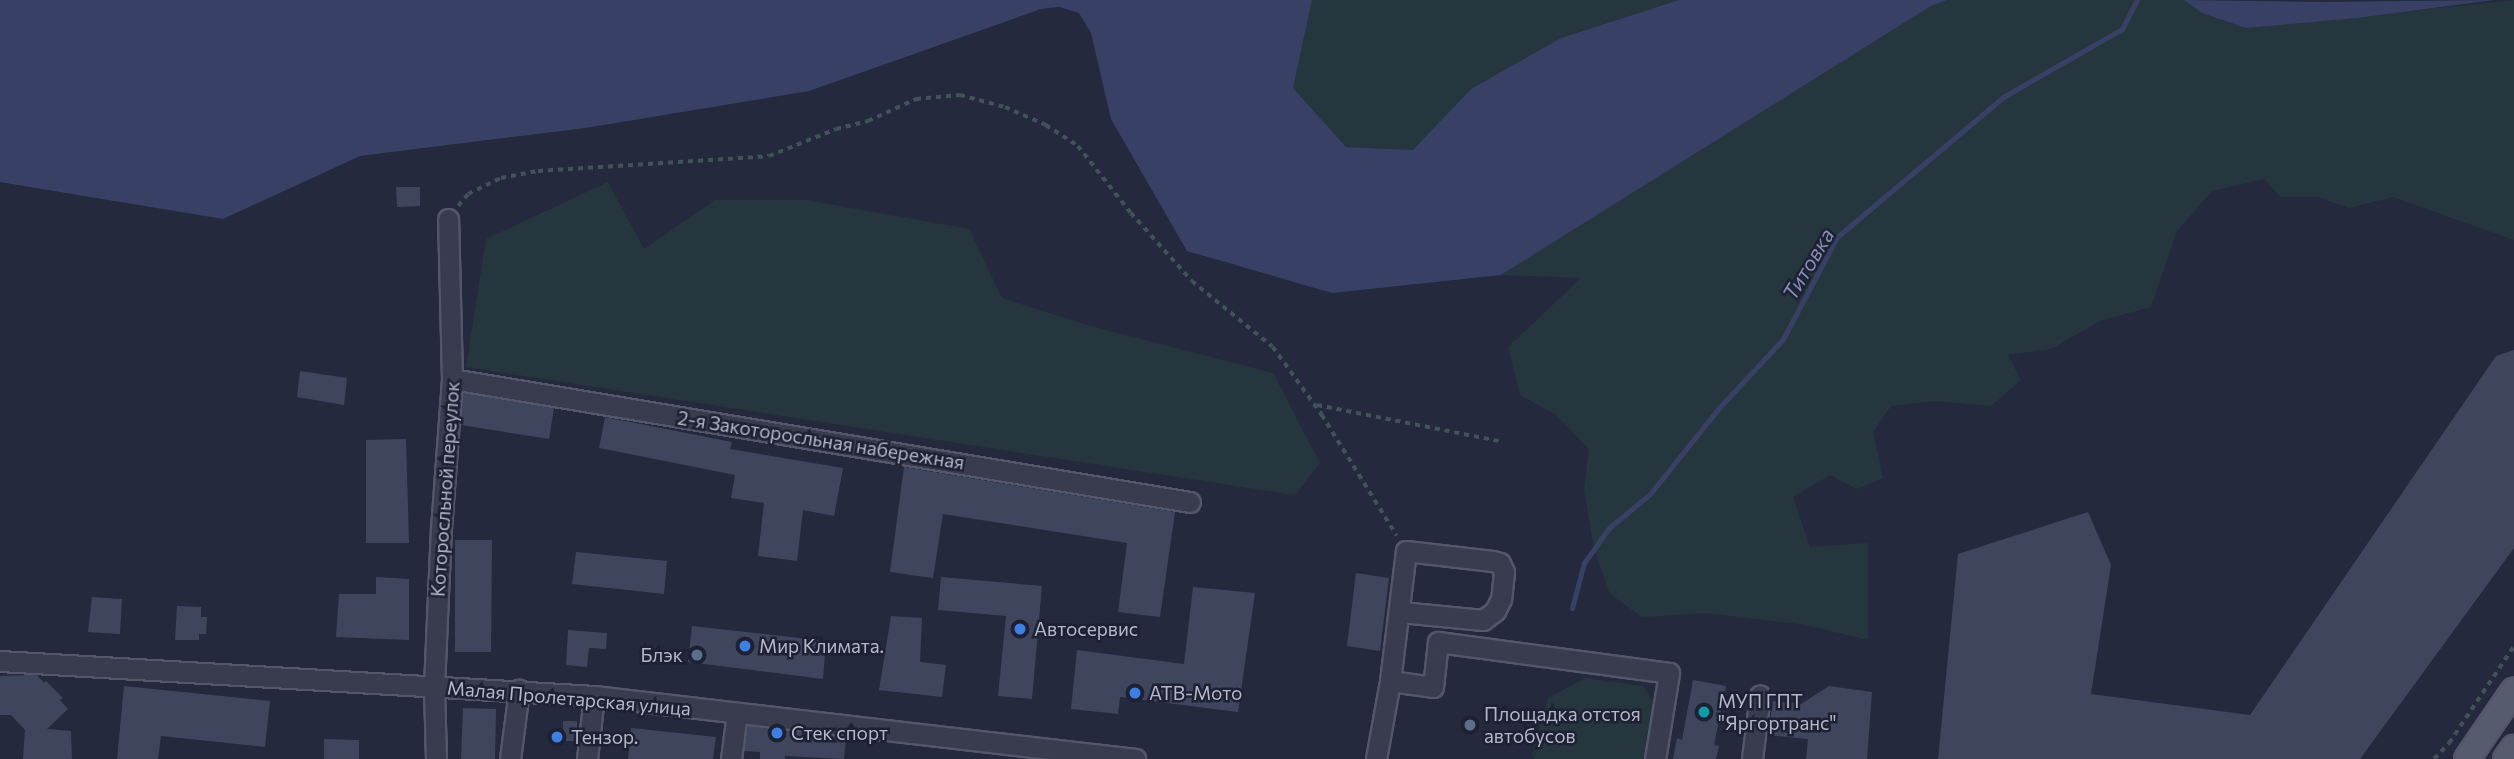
<!DOCTYPE html>
<html>
<head>
<meta charset="utf-8">
<style>
  body { margin:0 }
  #map { position:relative; width:2514px; height:759px; overflow:hidden; background:#24293e; font-family:Commissioner,sans-serif }
  div>[style] { position:absolute }
  .green>* { inset:0; background:#26363f }
  .water>* { inset:0; background:#384165 }
  .stream>* { height:5px; margin:-2.5px; padding:0 2.5px; transform-origin:2.5px; border-radius:2.5px; background:#384165 }
  .building>* { inset:0; background:#40455e }
  .path>* { height:3.5px; margin-top:-1.75px; transform-origin:0; background:repeating-linear-gradient(90deg,#415259 0 5px,transparent 0 10px) }
  .roads { filter:drop-shadow(2px 0 #535769) drop-shadow(-2px 0 #535769) drop-shadow(0 2px #535769) drop-shadow(0 -2px #535769) }
  .minor>* { height:19px; margin:-9.5px; padding:0 9.5px; transform-origin:9.5px; border-radius:9.5px; background:#383c4e }
  .major>* { height:24px; margin:-12px; padding:0 12px; transform-origin:12px; border-radius:12px; background:#565b6e }
  .dots>* { width:19px; height:19px; translate:-50% -50%; box-sizing:border-box; border:4px solid #1d2133; border-radius:50% }
  span { translate:-50% -50%; white-space:nowrap; text-align:center; line-height:1.15; -webkit-text-stroke:5px #1d2133; paint-order:stroke }
  .street-label { font-size:19px; color:#b4b7c9 }
  .poi-label { font-size:19px; color:#b4b7c9 }
  .left { translate:0 -50%; text-align:left }
  .right { translate:-100% -50%; text-align:right }
  .water-label { font-size:21px; color:#838db5; font-style:italic }
</style>
</head>
<body>
<div id="map">
  <div class="green">
    <i style="clip-path:polygon(1312px 0,1679px 0,1561px 38px,1471px 89px,1414px 150px,1346px 147px,1293px 88px)"></i>
    <i style="clip-path:polygon(1947px 0,2184px 0,2202px 13px,2246px 28px,2514px 0,2514px 240px,2393px 197px,2349px 208px,2318px 197px,2281px 197px,2264px 179px,2212px 191px,2177px 231px,2151px 307px,2100px 321px,2051px 349px,2008px 355px,2021px 380px,1991px 406px,1935px 401px,1891px 406px,1873px 432px,1883px 478px,1857px 489px,1830px 475px,1793px 497px,1810px 547px,1868px 543px,1868px 640px,1806px 625px,1707px 613px,1642px 617px,1610px 594px,1594px 549px,1584px 489px,1589px 449px,1555px 414px,1520px 395px,1508px 347px,1581px 278px,1501px 275px,1931px 6px)"></i>
    <i style="clip-path:polygon(608px 182px,644px 249px,715px 200px,806px 200px,969px 229px,1002px 298px,1094px 327px,1273px 373px,1320px 463px,1295px 495px,466px 367px,486px 239px)"></i>
    <i style="clip-path:polygon(1585px 678px,1643px 686px,1656px 706px,1646px 759px,1534px 759px,1532px 755px,1548px 698px)"></i>
  </div>
  <div class="water">
    <i style="clip-path:polygon(0 0,1312px 0,1293px 88px,1346px 147px,1413px 150px,1471px 89px,1561px 38px,1679px 0,1947px 0,1931px 6px,1501px 275px,1332px 293px,1187px 251px,1111px 119px,1091px 33px,1079px 13px,1059px 7px,1041px 9px,809px 91px,585px 128px,360px 156px,223px 219px,0 182px)"></i>
    <i style="clip-path:polygon(2184px 0,2323px 2px,2494px 0,2356px 18px,2246px 28px,2202px 13px)"></i>
  </div>
  <div class="stream">
    <i style="left:1572px;top:608px;width:47px;rotate:-75.1deg"></i>
    <i style="left:1584px;top:563px;width:43px;rotate:-54.5deg"></i>
    <i style="left:1609px;top:528px;width:53px;rotate:-39.7deg"></i>
    <i style="left:1650px;top:494px;width:109px;rotate:-51.3deg"></i>
    <i style="left:1718px;top:409px;width:96px;rotate:-47.1deg"></i>
    <i style="left:1783px;top:339px;width:115px;rotate:-62.1deg"></i>
    <i style="left:1837px;top:237px;width:217px;rotate:-40.1deg"></i>
    <i style="left:2003px;top:97px;width:137px;rotate:-29.7deg"></i>
    <i style="left:2122px;top:29px;width:33px;rotate:-63deg"></i>
  </div>
  <div class="building">
    <i style="clip-path:polygon(396px 187px,420px 187px,420px 206px,397px 207px)"></i>
    <i style="clip-path:polygon(2514px 350px,2514px 548px,2360px 759px,1938px 759px,1958px 554px,2088px 512px,2111px 565px,2091px 694px,2250px 715px,2496px 356px)"></i>
    <i style="clip-path:polygon(300px 371px,347px 378px,344px 405px,297px 397px)"></i>
    <i style="clip-path:polygon(463px 393px,554px 408px,549px 439px,461px 425px)"></i>
    <i style="clip-path:polygon(605px 417px,732px 442px,730px 449px,843px 468px,834px 516px,803px 510px,797px 561px,758px 556px,764px 503px,731px 498px,735px 475px,599px 448px)"></i>
    <i style="clip-path:polygon(406px 439px,409px 543px,366px 543px,366px 440px)"></i>
    <i style="clip-path:polygon(904px 467px,1175px 512px,1160px 617px,1118px 612px,1127px 543px,943px 514px,933px 578px,890px 572px)"></i>
    <i style="clip-path:polygon(455px 540px,492px 540px,491px 652px,455px 652px)"></i>
    <i style="clip-path:polygon(576px 552px,667px 561px,664px 594px,572px 584px)"></i>
    <i style="clip-path:polygon(1356px 573px,1389px 578px,1380px 651px,1347px 646px)"></i>
    <i style="clip-path:polygon(376px 577px,409px 579px,409px 640px,336px 637px,339px 594px,376px 594px)"></i>
    <i style="clip-path:polygon(941px 577px,1042px 586px,1032px 699px,998px 696px,1006px 616px,938px 610px)"></i>
    <i style="clip-path:polygon(1193px 587px,1255px 593px,1238px 712px,1120px 697px,1118px 714px,1071px 709px,1077px 650px,1184px 664px)"></i>
    <i style="clip-path:polygon(92px 597px,122px 599px,120px 634px,88px 632px)"></i>
    <i style="clip-path:polygon(177px 606px,201px 607px,201px 617px,207px 617px,206px 634px,199px 634px,199px 640px,175px 640px)"></i>
    <i style="clip-path:polygon(891px 616px,922px 618px,920px 662px,946px 665px,942px 697px,879px 690px)"></i>
    <i style="clip-path:polygon(692px 626px,826px 641px,823px 679px,688px 662px)"></i>
    <i style="clip-path:polygon(568px 630px,607px 633px,606px 649px,589px 648px,587px 667px,566px 665px)"></i>
    <i style="clip-path:polygon(30px 675px,37px 675px,44px 683px,46px 681px,63px 698px,60px 700px,68px 709px,47px 729px,71px 731px,72px 759px,23px 759px,25px 730px,11px 715px,0 715px,0 676px)"></i>
    <i style="clip-path:polygon(1693px 680px,1726px 686px,1714px 745px,1719px 746px,1716px 759px,1673px 759px,1677px 738px,1682px 740px)"></i>
    <i style="clip-path:polygon(124px 686px,270px 701px,265px 747px,161px 736px,158px 759px,117px 759px)"></i>
    <i style="clip-path:polygon(1829px 686px,1872px 692px,1867px 759px,1806px 759px,1808px 739px,1768px 735px,1773px 701px,1801px 704px)"></i>
    <i style="clip-path:polygon(463px 708px,496px 709px,495px 759px,461px 759px)"></i>
    <i style="clip-path:polygon(563px 721px,577px 721px,577px 741px,563px 741px)"></i>
    <i style="clip-path:polygon(748px 726px,846px 738px,844px 759px,785px 756px,785px 759px,760px 759px,760px 752px,744px 751px)"></i>
    <i style="clip-path:polygon(631px 728px,716px 737px,713px 759px,628px 759px)"></i>
    <i style="clip-path:polygon(324px 739px,359px 740px,359px 759px,324px 759px)"></i>
  </div>
  <div class="path">
    <i style="left:458px;top:206px;width:16px;rotate:-50deg"></i>
    <i style="left:468px;top:194px;width:37px;rotate:-26deg"></i>
    <i style="left:501px;top:178px;width:38px;rotate:-11deg"></i>
    <i style="left:538px;top:171px;width:231px;rotate:-3.7deg"></i>
    <i style="left:769px;top:156px;width:72px;rotate:-21.9deg"></i>
    <i style="left:836px;top:129px;width:33px;rotate:-14deg"></i>
    <i style="left:868px;top:121px;width:53px;rotate:-24.6deg"></i>
    <i style="left:916px;top:99px;width:44px;rotate:-5.2deg"></i>
    <i style="left:960px;top:95px;width:47px;rotate:14.9deg"></i>
    <i style="left:1005px;top:107px;width:45px;rotate:23.7deg"></i>
    <i style="left:1046px;top:125px;width:38px;rotate:33deg"></i>
    <i style="left:1078px;top:146px;width:85px;rotate:51.7deg"></i>
    <i style="left:1131px;top:213px;width:91px;rotate:48.1deg"></i>
    <i style="left:1192px;top:281px;width:104px;rotate:39.2deg"></i>
    <i style="left:1273px;top:347px;width:84px;rotate:54.2deg"></i>
    <i style="left:1322px;top:415px;width:142px;rotate:58.2deg"></i>
    <i style="left:1317px;top:405px;width:186px;rotate:11.2deg"></i>
    <i style="left:2434px;top:759px;width:22px;rotate:-47deg"></i>
    <i style="left:2449px;top:743px;width:117px;rotate:-56.2deg"></i>
  </div>
  <div class="roads">
    <div class="minor">
      <i style="left:452px;top:379px;width:748px;rotate:9.46deg"></i>
      <i style="left:0;top:661px;width:595px;rotate:3.37deg"></i>
      <i style="left:594px;top:696px;width:545px;rotate:6.64deg"></i>
      <i style="left:1390px;top:681px;width:131px;rotate:-83deg"></i>
      <i style="left:1406px;top:551px;width:87px;rotate:6.6deg"></i>
      <i style="left:1492px;top:561px;width:8px;rotate:14deg"></i>
      <i style="left:1500px;top:563px;width:10px;rotate:66deg"></i>
      <i style="left:1504px;top:572px;width:27px;rotate:96deg"></i>
      <i style="left:1501px;top:599px;width:13px;rotate:117deg"></i>
      <i style="left:1495px;top:611px;width:15px;rotate:143deg"></i>
      <i style="left:1483px;top:620px;width:83px;rotate:-174.5deg"></i>
      <i style="left:436px;top:759px;width:72px;rotate:-91.6deg"></i>
      <i style="left:434px;top:687px;width:158px;rotate:-87.5deg"></i>
      <i style="left:441px;top:529px;width:150px;rotate:-85.8deg"></i>
      <i style="left:452px;top:379px;width:160px;rotate:-91.4deg"></i>
      <i style="left:510px;top:759px;width:70px;rotate:-82.6deg"></i>
      <i style="left:587px;top:759px;width:63px;rotate:-83.7deg"></i>
      <i style="left:731px;top:759px;width:46px;rotate:-82.6deg"></i>
      <i style="left:1376px;top:759px;width:79px;rotate:-79.8deg"></i>
      <i style="left:1390px;top:681px;width:43px;rotate:7.9deg"></i>
      <i style="left:1433px;top:687px;width:45px;rotate:-83.7deg"></i>
      <i style="left:1438px;top:642px;width:233px;rotate:7.6deg"></i>
      <i style="left:1669px;top:673px;width:87px;rotate:99.2deg"></i>
      <i style="left:1752px;top:759px;width:64px;rotate:-82.9deg"></i>
    </div>
    <div class="major">
      <i style="left:2467px;top:759px;width:83px;rotate:-55.7deg"></i>
      <i style="left:2506px;top:759px;width:14px;rotate:-54deg"></i>
    </div>
  </div>
  <div class="dots">
    <i style="left:1020px;top:629px;background:#3f7fe0"></i>
    <i style="left:745px;top:646px;background:#3f7fe0"></i>
    <i style="left:697px;top:655px;background:#5c6f8a"></i>
    <i style="left:1135px;top:693px;background:#3f7fe0"></i>
    <i style="left:1704px;top:712px;background:#0f9aa8"></i>
    <i style="left:1470px;top:725px;background:#5c6f8a"></i>
    <i style="left:777px;top:733px;background:#3f7fe0"></i>
    <i style="left:557px;top:737px;background:#3f7fe0"></i>
  </div>
  <div class="street-label">
    <span style="left:821px;top:440px;rotate:9deg">2-я Закоторосльная набережная</span>
    <span style="left:445px;top:489px;rotate:-86deg">Которосльной переулок</span>
    <span style="left:569px;top:698px;rotate:5deg">Малая Пролетарская улица</span>
  </div>
  <div class="poi-label">
    <span class="left" style="left:1034px;top:629px">Автосервис</span>
    <span class="left" style="left:759px;top:646px">Мир Климата.</span>
    <span class="right" style="left:683px;top:655px">Блэк</span>
    <span class="left" style="left:1149px;top:693px">АТВ-Мото</span>
    <span class="left" style="left:1718px;top:712px">МУП ГПТ<br>"Яргортранс"</span>
    <span class="left" style="left:1484px;top:725px">Площадка отстоя<br>автобусов</span>
    <span class="left" style="left:791px;top:733px">Стек спорт</span>
    <span class="left" style="left:571px;top:737px">Тензор.</span>
  </div>
  <div class="water-label">
    <span style="left:1808px;top:264px;rotate:-59deg">Титовка</span>
  </div>
</div>
</body>
</html>
